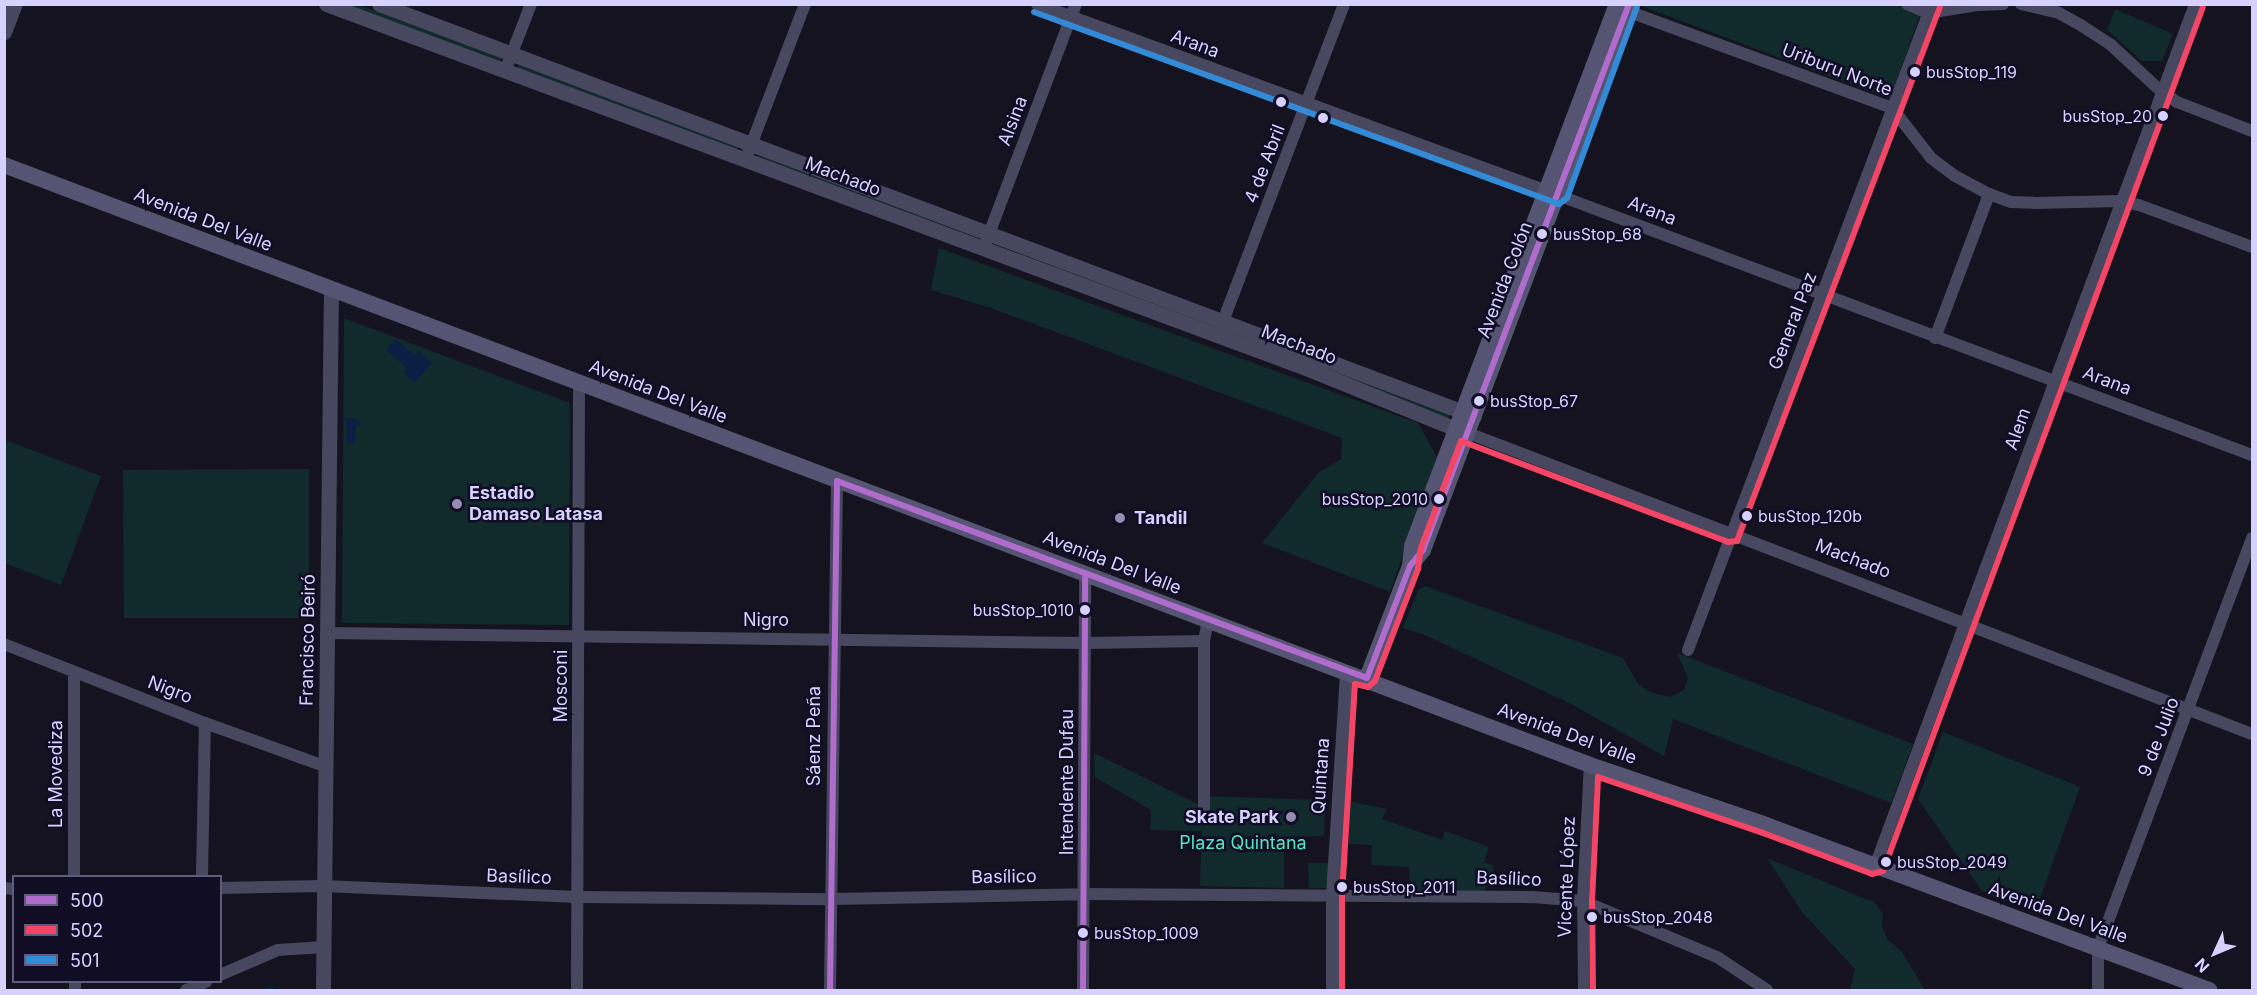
<!DOCTYPE html>
<html>
<head>
<meta charset="utf-8">
<style>
  body { margin:0 }
  #map { position:relative; width:2257px; height:995px; overflow:hidden; background:#14131f; font-family:Inter,sans-serif }
  div>[style] { position:absolute }
  .green>* { inset:0; background:#112b2c }
  .water>* { inset:0; background:#0a1f44 }
  .stream>* { height:4px; margin:-2px; padding:0 2px; transform-origin:2px; border-radius:2px; background:#0a1f44 }
  .minor>* { height:12px; margin:-6px; padding:0 6px; transform-origin:6px; border-radius:6px; background:#484760 }
  .tertiary>* { height:15px; margin:-7.5px; padding:0 7.5px; transform-origin:7.5px; border-radius:7.5px; background:#484760 }
  .secondary>* { height:16px; margin:-8px; padding:0 8px; transform-origin:8px; border-radius:8px; background:#555473 }
  .bus-1>* { height:6px; margin:-3px; padding:0 3px; transform-origin:3px; border-radius:3px; background:#b06ccc }
  .bus-2>* { height:6px; margin:-3px; padding:0 3px; transform-origin:3px; border-radius:3px; background:#f34667 }
  .bus-3>* { height:6px; margin:-3px; padding:0 3px; transform-origin:3px; border-radius:3px; background:#338bd7 }
  .dots>* { width:16px; height:16px; translate:-50% -50%; box-sizing:border-box; border:3px solid #110d25; border-radius:50% }
  span { translate:-50% -50%; white-space:nowrap; text-align:center; line-height:1.15; -webkit-text-stroke:5px #110d25; paint-order:stroke }
  .bus-label { font-size:16px; color:#d6d1ff }
  .left { translate:0 -50%; text-align:left }
  .right { translate:-100% -50%; text-align:right }
  .street-label { font-size:18px; color:#d6d1ff }
  .poi-label { font-size:18px; color:#d6d1ff; font-weight:700 }
  .park-label { font-size:18px; color:#56e6c2 }
  .frame { position:absolute; inset:0; border:6px solid #d6d1ff; pointer-events:none }
  .legend { position:absolute; left:12px; top:875px; width:210px; height:108px; box-sizing:border-box; background:#110d25; border:2px solid #605b7c; margin:0; padding:8px 10px; list-style:none; font-size:18px; color:#d6d1ff }
  .legend li { display:flex; align-items:center; gap:12px; height:30px }
  .legend b { width:30px; border:2px solid #605b7c }
  .north { position:absolute; left:2185px; top:923px; width:60px; height:60px; -webkit-text-stroke:4px #110d25; paint-order:stroke; rotate:226deg; font-size:16px; font-weight:700; line-height:24px; text-align:center; color:#d6d1ff }
  .north::after { content:''; display:block; margin:auto; width:21px; height:27px; background:#d6d1ff; clip-path:polygon(50% 0,100% 100%,50% 72%,0 100%) }
</style>
</head>
<body>
<div id="map">
  <div class="green">
    <i style="clip-path:polygon(1636px 4px,1893px 4px,1920px 15px,1890px 99px)"></i>
    <i style="clip-path:polygon(346px 5px,359px 5px,502px 57px,501px 61px)"></i>
    <i style="clip-path:polygon(2115px 9px,2173px 34px,2162px 61px,2142px 61px,2107px 30px)"></i>
    <i style="clip-path:polygon(518px 65px,739px 146px,737px 150px,517px 69px)"></i>
    <i style="clip-path:polygon(758px 155px,978px 236px,977px 241px,756px 159px)"></i>
    <i style="clip-path:polygon(939px 248px,1418px 423px,1437px 457px,1390px 592px,1262px 543px,1318px 473px,1341px 459px,1342px 438px,988px 307px,931px 290px)"></i>
    <i style="clip-path:polygon(344px 318px,570px 403px,569px 625px,342px 623px)"></i>
    <i style="clip-path:polygon(1232px 329px,1450px 414px,1448px 419px)"></i>
    <i style="clip-path:polygon(5px 440px,101px 476px,61px 585px,5px 563px)"></i>
    <i style="clip-path:polygon(309px 469px,309px 618px,124px 618px,123px 470px)"></i>
    <i style="clip-path:polygon(1425px 586px,1623px 658px,1638px 684px,1650px 692px,1670px 697px,1684px 690px,1688px 678px,1677px 653px,1913px 744px,1891px 803px,1673px 719px,1664px 756px,1573px 705px,1425px 635px,1403px 628px,1418px 590px)"></i>
    <i style="clip-path:polygon(1943px 732px,2080px 787px,2035px 912px,1982px 891px,1918px 799px)"></i>
    <i style="clip-path:polygon(1094px 753px,1200px 805px,1201px 796px,1325px 800px,1324px 836px,1284px 837px,1284px 888px,1200px 886px,1202px 831px,1150px 830px,1151px 810px,1095px 777px)"></i>
    <i style="clip-path:polygon(1348px 801px,1387px 809px,1382px 819px,1442px 840px,1445px 831px,1489px 847px,1484px 862px,1494px 866px,1485px 891px,1410px 891px,1409px 867px,1371px 865px,1372px 845px,1349px 844px)"></i>
    <i style="clip-path:polygon(1767px 858px,1875px 903px,1883px 914px,1882px 926px,1887px 939px,1902px 952px,1925px 990px,1850px 990px,1855px 969px,1802px 912px)"></i>
    <i style="clip-path:polygon(1308px 863px,1328px 863px,1329px 888px,1309px 888px)"></i>
  </div>
  <div class="water">
    <i style="clip-path:polygon(395px 339px,415px 355px,419px 351px,432px 363px,415px 383px,403px 373px,407px 368px,386px 350px)"></i>
    <i style="clip-path:polygon(344px 417px,359px 420px,360px 425px,356px 426px,355px 444px,346px 442px,347px 424px)"></i>
  </div>
  <div class="stream">
    <i style="left:266px;top:990px;width:7px;rotate:-16deg"></i>
  </div>
  <div class="minor">
    <i style="left:1037px;top:4px;width:543px;rotate:20.14deg"></i>
    <i style="left:1547px;top:191px;width:753px;rotate:20.53deg"></i>
    <i style="left:1907px;top:4px;width:23px;rotate:23deg"></i>
    <i style="left:1928px;top:13px;width:51px;rotate:-9.1deg"></i>
    <i style="left:1978px;top:5px;width:25px;rotate:-2deg"></i>
    <i style="left:2021px;top:4px;width:37px;rotate:13deg"></i>
    <i style="left:2057px;top:12px;width:29px;rotate:29deg"></i>
    <i style="left:2082px;top:26px;width:35px;rotate:33deg"></i>
    <i style="left:2111px;top:45px;width:69px;rotate:42.7deg"></i>
    <i style="left:2162px;top:92px;width:18px;rotate:34deg"></i>
    <i style="left:2177px;top:102px;width:80px;rotate:21.1deg"></i>
    <i style="left:1627px;top:11px;width:282px;rotate:20.1deg"></i>
    <i style="left:1892px;top:108px;width:63px;rotate:52deg"></i>
    <i style="left:1931px;top:158px;width:30px;rotate:37deg"></i>
    <i style="left:1955px;top:176px;width:38px;rotate:28deg"></i>
    <i style="left:1989px;top:194px;width:23px;rotate:20deg"></i>
    <i style="left:2011px;top:202px;width:23px;rotate:2deg"></i>
    <i style="left:2034px;top:203px;width:87px;rotate:-1.3deg"></i>
    <i style="left:2121px;top:201px;width:18px;rotate:13deg"></i>
    <i style="left:2139px;top:205px;width:121px;rotate:20.4deg"></i>
    <i style="left:505px;top:71px;width:72px;rotate:-68.8deg"></i>
    <i style="left:745px;top:161px;width:168px;rotate:-69.1deg"></i>
    <i style="left:986px;top:242px;width:254px;rotate:-69.3deg"></i>
    <i style="left:1220px;top:329px;width:348px;rotate:-69.1deg"></i>
    <i style="left:1935px;top:338px;width:154px;rotate:-69.4deg"></i>
    <i style="left:1468px;top:433px;width:840px;rotate:21deg"></i>
    <i style="left:328px;top:633px;width:758px;rotate:0.76deg"></i>
    <i style="left:1086px;top:643px;width:118px;rotate:-1deg"></i>
    <i style="left:4px;top:644px;width:216px;rotate:21.5deg"></i>
    <i style="left:205px;top:723px;width:127px;rotate:19.9deg"></i>
    <i style="left:1688px;top:650px;width:691px;rotate:-69.31deg"></i>
    <i style="left:1204px;top:811px;width:170px;rotate:-90deg"></i>
    <i style="left:1204px;top:641px;width:21px;rotate:-79deg"></i>
    <i style="left:1875px;top:866px;width:919px;rotate:-69.63deg"></i>
    <i style="left:74px;top:876px;width:204px;rotate:-90deg"></i>
    <i style="left:202px;top:876px;width:153px;rotate:-88.9deg"></i>
    <i style="left:4px;top:888px;width:10px;rotate:6deg"></i>
    <i style="left:220px;top:888px;width:104px;rotate:-1.1deg"></i>
    <i style="left:324px;top:886px;width:254px;rotate:2.5deg"></i>
    <i style="left:578px;top:897px;width:253px;rotate:0.5deg"></i>
    <i style="left:831px;top:899px;width:253px;rotate:-1.1deg"></i>
    <i style="left:1084px;top:894px;width:449px;rotate:0.4deg"></i>
    <i style="left:1533px;top:897px;width:50px;rotate:4.6deg"></i>
    <i style="left:1583px;top:901px;width:145px;rotate:22.7deg"></i>
    <i style="left:1717px;top:957px;width:60px;rotate:33.4deg"></i>
    <i style="left:220px;top:975px;width:63px;rotate:-23.3deg"></i>
    <i style="left:278px;top:950px;width:46px;rotate:-3.7deg"></i>
    <i style="left:75px;top:982px;width:8px;rotate:90deg"></i>
    <i style="left:186px;top:990px;width:22px;rotate:-22deg"></i>
    <i style="left:577px;top:990px;width:607px;rotate:-89.81deg"></i>
    <i style="left:830px;top:990px;width:509px;rotate:-89.21deg"></i>
    <i style="left:1083px;top:990px;width:416px;rotate:-89.7deg"></i>
    <i style="left:1584px;top:990px;width:89px;rotate:-90.6deg"></i>
    <i style="left:1583px;top:901px;width:136px;rotate:-87.1deg"></i>
    <i style="left:2098px;top:990px;width:42px;rotate:-90deg"></i>
    <i style="left:2098px;top:948px;width:438px;rotate:-69.4deg"></i>
  </div>
  <div class="tertiary">
    <i style="left:326px;top:4px;width:1045px;rotate:20.38deg"></i>
    <i style="left:1306px;top:368px;width:173px;rotate:22.1deg"></i>
    <i style="left:379px;top:4px;width:1170px;rotate:20.62deg"></i>
    <i style="left:4px;top:32px;width:30px;rotate:-69deg"></i>
    <i style="left:323px;top:990px;width:700px;rotate:-89.35deg"></i>
    <i style="left:1333px;top:990px;width:95px;rotate:-90deg"></i>
    <i style="left:1333px;top:895px;width:223px;rotate:-86.4deg"></i>
  </div>
  <div class="secondary">
    <i style="left:4px;top:165px;width:1696px;rotate:20.72deg"></i>
    <i style="left:1590px;top:765px;width:186px;rotate:18.8deg"></i>
    <i style="left:1766px;top:825px;width:473px;rotate:20.4deg"></i>
    <i style="left:1410px;top:566px;width:21px;rotate:-51deg"></i>
    <i style="left:1423px;top:550px;width:584px;rotate:-69.33deg"></i>
    <i style="left:1367px;top:678px;width:120px;rotate:-69deg"></i>
    <i style="left:1410px;top:566px;width:20px;rotate:-84deg"></i>
    <i style="left:1412px;top:546px;width:579px;rotate:-69.28deg"></i>
  </div>
  <div class="bus-1">
    <i style="left:1367px;top:678px;width:120px;rotate:-69deg"></i>
    <i style="left:1410px;top:566px;width:21px;rotate:-51deg"></i>
    <i style="left:1423px;top:550px;width:584px;rotate:-69.33deg"></i>
    <i style="left:830px;top:990px;width:509px;rotate:-89.21deg"></i>
    <i style="left:837px;top:481px;width:565px;rotate:20.39deg"></i>
    <i style="left:1083px;top:990px;width:416px;rotate:-89.7deg"></i>
  </div>
  <div class="bus-2">
    <i style="left:1342px;top:990px;width:95px;rotate:-90deg"></i>
    <i style="left:1342px;top:895px;width:211px;rotate:-86.5deg"></i>
    <i style="left:1355px;top:684px;width:13px;rotate:13deg"></i>
    <i style="left:1368px;top:687px;width:9px;rotate:-41deg"></i>
    <i style="left:1375px;top:681px;width:120px;rotate:-69deg"></i>
    <i style="left:1418px;top:569px;width:21px;rotate:-82deg"></i>
    <i style="left:1421px;top:548px;width:114px;rotate:-69.5deg"></i>
    <i style="left:1461px;top:441px;width:285px;rotate:20.7deg"></i>
    <i style="left:1728px;top:542px;width:9px;rotate:-6deg"></i>
    <i style="left:1737px;top:541px;width:571px;rotate:-69.19deg"></i>
    <i style="left:1593px;top:990px;width:89px;rotate:-90.6deg"></i>
    <i style="left:1592px;top:901px;width:124px;rotate:-87.2deg"></i>
    <i style="left:1598px;top:777px;width:174px;rotate:18.7deg"></i>
    <i style="left:1763px;top:833px;width:116px;rotate:20.6deg"></i>
    <i style="left:1872px;top:874px;width:11px;rotate:-15deg"></i>
    <i style="left:1883px;top:871px;width:921px;rotate:-69.68deg"></i>
  </div>
  <div class="bus-3">
    <i style="left:1034px;top:12px;width:559px;rotate:20.09deg"></i>
    <i style="left:1559px;top:204px;width:10px;rotate:-37deg"></i>
    <i style="left:1567px;top:198px;width:203px;rotate:-69.9deg"></i>
  </div>
  <div class="dots">
    <i style="left:1915px;top:72px;background:#d6d1ff"></i>
    <i style="left:1281px;top:102px;background:#d6d1ff"></i>
    <i style="left:2163px;top:116px;background:#d6d1ff"></i>
    <i style="left:1323px;top:118px;background:#d6d1ff"></i>
    <i style="left:1542px;top:234px;background:#d6d1ff"></i>
    <i style="left:1479px;top:401px;background:#d6d1ff"></i>
    <i style="left:1439px;top:499px;background:#d6d1ff"></i>
    <i style="left:457px;top:504px;background:#928eb1"></i>
    <i style="left:1747px;top:516px;background:#d6d1ff"></i>
    <i style="left:1120px;top:518px;background:#928eb1"></i>
    <i style="left:1085px;top:610px;background:#d6d1ff"></i>
    <i style="left:1291px;top:817px;background:#928eb1"></i>
    <i style="left:1886px;top:862px;background:#d6d1ff"></i>
    <i style="left:1342px;top:887px;background:#d6d1ff"></i>
    <i style="left:1592px;top:917px;background:#d6d1ff"></i>
    <i style="left:1083px;top:933px;background:#d6d1ff"></i>
  </div>
  <div class="bus-label">
    <span class="left" style="left:1926px;top:72px">busStop_119</span>
    <span class="right" style="left:2152px;top:116px">busStop_20</span>
    <span class="left" style="left:1553px;top:234px">busStop_68</span>
    <span class="left" style="left:1490px;top:401px">busStop_67</span>
    <span class="right" style="left:1428px;top:499px">busStop_2010</span>
    <span class="left" style="left:1758px;top:516px">busStop_120b</span>
    <span class="right" style="left:1074px;top:610px">busStop_1010</span>
    <span class="left" style="left:1897px;top:862px">busStop_2049</span>
    <span class="left" style="left:1353px;top:887px">busStop_2011</span>
    <span class="left" style="left:1603px;top:917px">busStop_2048</span>
    <span class="left" style="left:1094px;top:933px">busStop_1009</span>
  </div>
  <div class="street-label">
    <span style="left:1195px;top:44px;rotate:20deg">Arana</span>
    <span style="left:1837px;top:70px;rotate:21deg">Uriburu Norte</span>
    <span style="left:1013px;top:121px;rotate:-69deg">Alsina</span>
    <span style="left:1265px;top:164px;rotate:-69deg">4 de Abril</span>
    <span style="left:843px;top:177px;rotate:21deg">Machado</span>
    <span style="left:1652px;top:211px;rotate:21deg">Arana</span>
    <span style="left:203px;top:220px;rotate:21deg">Avenida Del Valle</span>
    <span style="left:1505px;top:280px;rotate:-69deg">Avenida Colón</span>
    <span style="left:1793px;top:321px;rotate:-69deg">General Paz</span>
    <span style="left:1299px;top:345px;rotate:21deg">Machado</span>
    <span style="left:2107px;top:381px;rotate:21deg">Arana</span>
    <span style="left:658px;top:392px;rotate:21deg">Avenida Del Valle</span>
    <span style="left:2018px;top:429px;rotate:-70deg">Alem</span>
    <span style="left:1853px;top:559px;rotate:21deg">Machado</span>
    <span style="left:1112px;top:563px;rotate:21deg">Avenida Del Valle</span>
    <span style="left:766px;top:620px">Nigro</span>
    <span style="left:308px;top:640px;rotate:-89deg">Francisco Beiró</span>
    <span style="left:561px;top:686px;rotate:-90deg">Mosconi</span>
    <span style="left:170px;top:690px;rotate:21deg">Nigro</span>
    <span style="left:1567px;top:734px;rotate:20deg">Avenida Del Valle</span>
    <span style="left:814px;top:736px;rotate:-90deg">Sáenz Peña</span>
    <span style="left:2159px;top:737px;rotate:-69deg">9 de Julio</span>
    <span style="left:56px;top:774px;rotate:-90deg">La Movediza</span>
    <span style="left:1321px;top:776px;rotate:-86deg">Quintana</span>
    <span style="left:1067px;top:782px;rotate:-90deg">Intendente Dufau</span>
    <span style="left:519px;top:877px;rotate:2deg">Basílico</span>
    <span style="left:1004px;top:877px;rotate:-1deg">Basílico</span>
    <span style="left:1567px;top:877px;rotate:-88deg">Vicente López</span>
    <span style="left:1509px;top:879px;rotate:2deg">Basílico</span>
    <span style="left:2058px;top:913px;rotate:20deg">Avenida Del Valle</span>
  </div>
  <div class="poi-label">
    <span class="left" style="left:469px;top:504px">Estadio<br>Damaso Latasa</span>
    <span class="left" style="left:1134px;top:518px">Tandil</span>
    <span class="right" style="left:1279px;top:817px">Skate Park</span>
  </div>
  <div class="park-label">
    <span style="left:1243px;top:843px">Plaza Quintana</span>
  </div>
  <div class="frame"></div>
  <ul class="legend">
  <li><b style="height:8px;background:#b06ccc"></b>500</li>
  <li><b style="height:8px;background:#f34667"></b>502</li>
  <li><b style="height:8px;background:#338bd7"></b>501</li>
  </ul>
  <div class="north">N</div>
</div>
</body>
</html>
